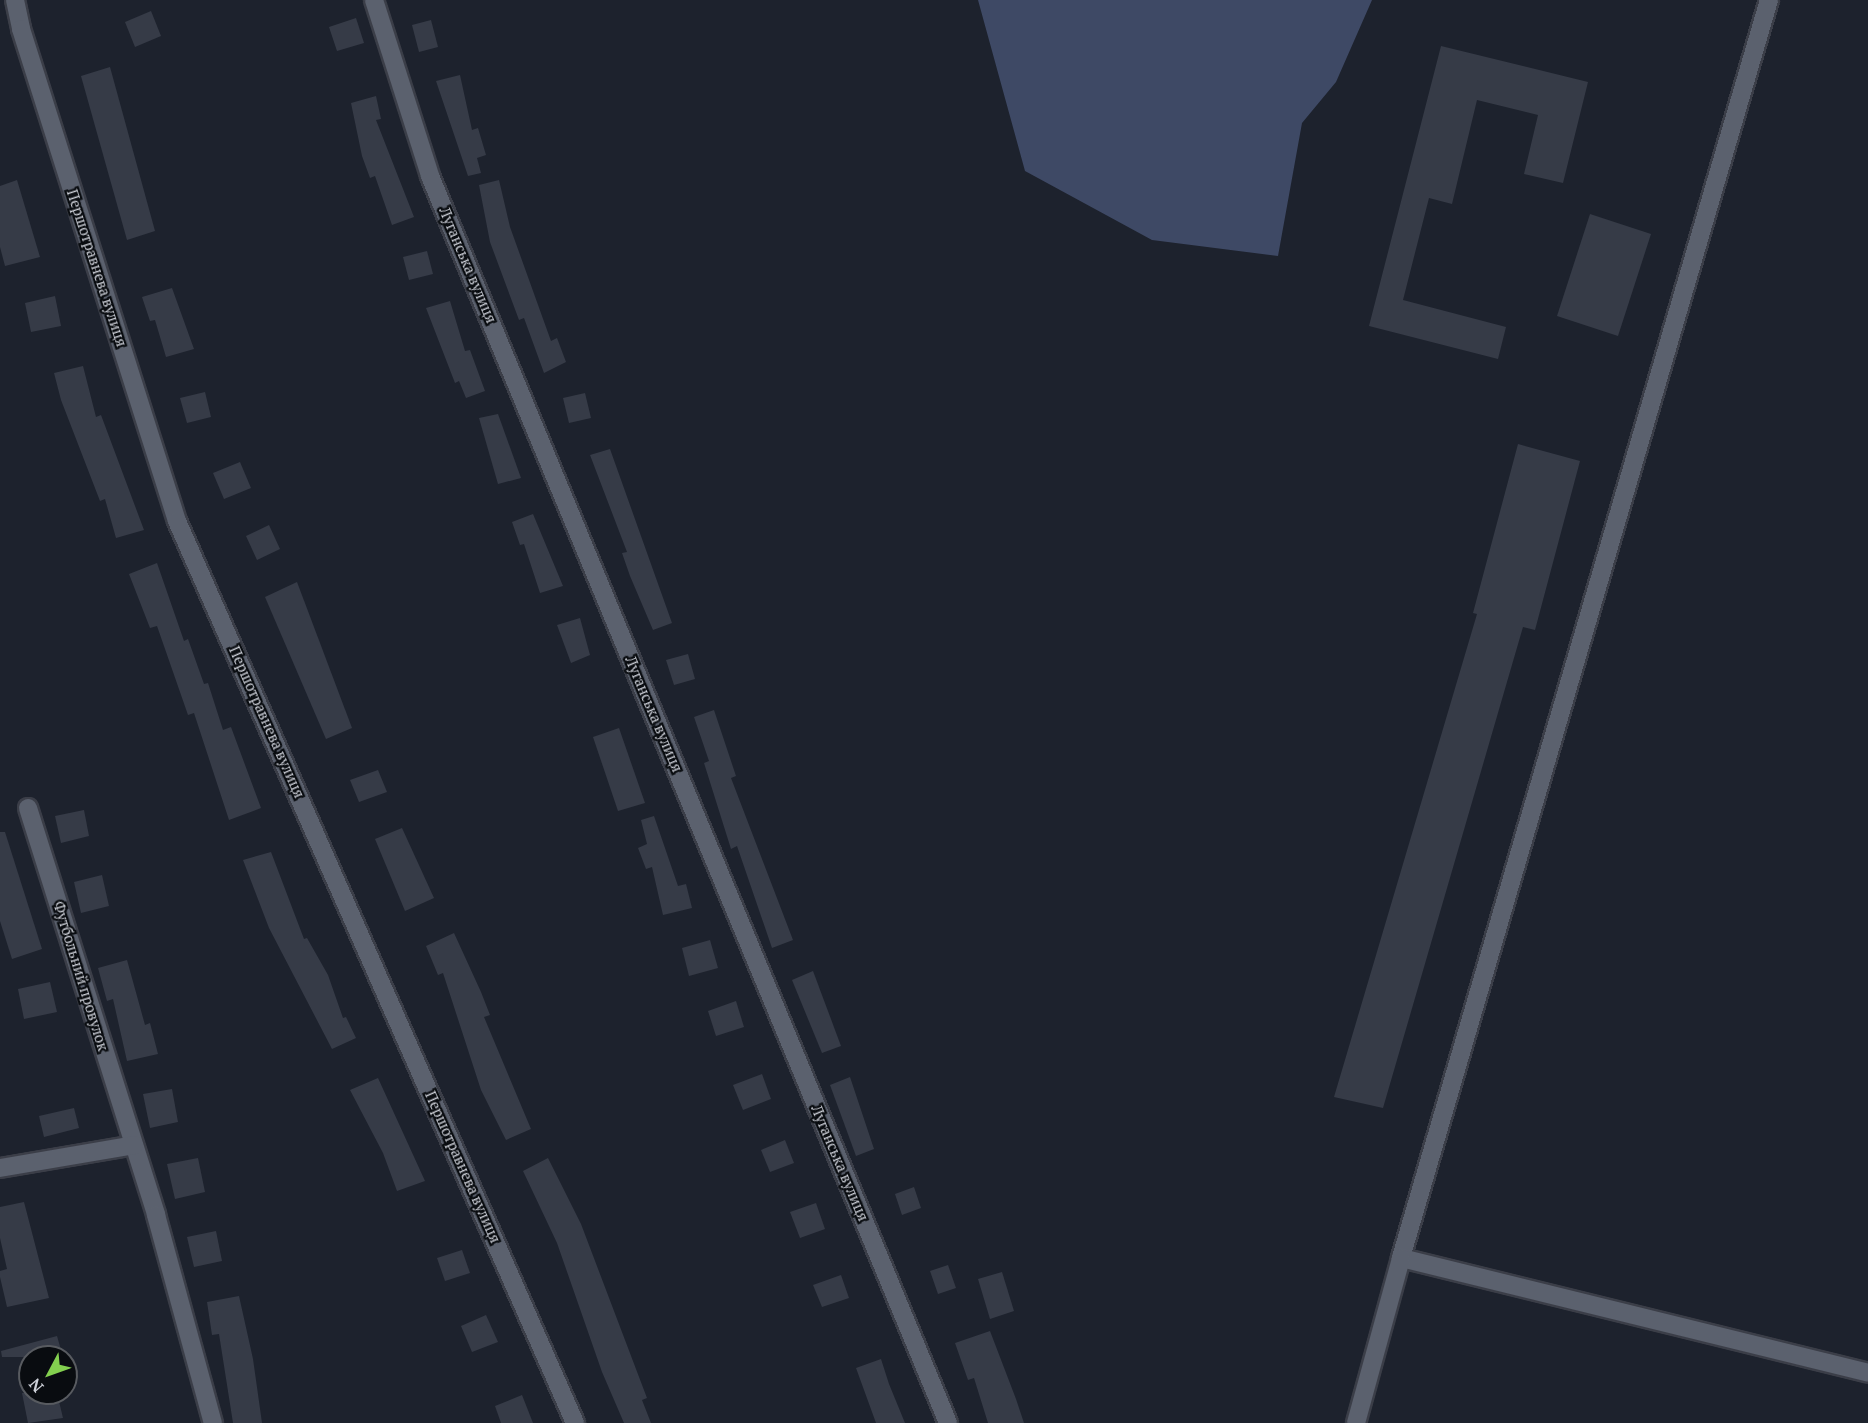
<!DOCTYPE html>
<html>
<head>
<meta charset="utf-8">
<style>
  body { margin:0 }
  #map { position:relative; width:1868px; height:1423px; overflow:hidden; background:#1d222d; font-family:"PT Serif",serif }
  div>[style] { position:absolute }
  .green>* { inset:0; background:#3e4965 }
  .building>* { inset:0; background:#363b47 }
  .roads { filter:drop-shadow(2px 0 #3b3e48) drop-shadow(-2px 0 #3b3e48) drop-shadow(0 2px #3b3e48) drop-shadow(0 -2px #3b3e48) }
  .minor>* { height:18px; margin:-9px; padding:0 9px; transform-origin:9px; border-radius:9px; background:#5b616e }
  span { translate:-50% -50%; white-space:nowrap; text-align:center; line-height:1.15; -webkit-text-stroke:4.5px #090c10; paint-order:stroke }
  .street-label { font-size:15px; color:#ced1d9 }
  .north { position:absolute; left:18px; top:1345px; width:60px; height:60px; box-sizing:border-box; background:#090c10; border:2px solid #585b60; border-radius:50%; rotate:229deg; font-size:16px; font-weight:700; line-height:24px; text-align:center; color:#ced1d9 }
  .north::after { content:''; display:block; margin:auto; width:21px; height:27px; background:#83d04f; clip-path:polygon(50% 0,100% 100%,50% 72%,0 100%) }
</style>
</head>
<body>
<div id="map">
  <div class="green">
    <i style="clip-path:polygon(978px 0,1372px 0,1336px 82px,1302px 123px,1278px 256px,1152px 240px,1025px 171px)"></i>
  </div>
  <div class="building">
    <i style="clip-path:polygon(151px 11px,161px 36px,135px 47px,125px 22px)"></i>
    <i style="clip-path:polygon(356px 18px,364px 43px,337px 51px,329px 27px)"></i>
    <i style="clip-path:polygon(431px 20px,438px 47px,419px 52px,412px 25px)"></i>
    <i style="clip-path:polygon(1441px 46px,1588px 82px,1563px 183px,1524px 174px,1538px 115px,1477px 100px,1452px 204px,1429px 198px,1403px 300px,1506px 327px,1498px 359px,1369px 326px)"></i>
    <i style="clip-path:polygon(110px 67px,155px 231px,127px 240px,81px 76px)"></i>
    <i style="clip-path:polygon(460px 75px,472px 130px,478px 128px,486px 155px,477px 158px,481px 173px,468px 176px,436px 81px)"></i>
    <i style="clip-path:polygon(376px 96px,381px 119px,376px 120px,414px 217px,392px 225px,375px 176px,370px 178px,362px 156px,351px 103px)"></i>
    <i style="clip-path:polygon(17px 180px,40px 257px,5px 266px,0 247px,0 186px)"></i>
    <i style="clip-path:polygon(499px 180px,510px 227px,551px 341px,557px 338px,566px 362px,544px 373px,524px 318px,519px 320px,490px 242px,479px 185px)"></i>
    <i style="clip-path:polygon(1590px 214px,1651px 234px,1618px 336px,1557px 316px)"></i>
    <i style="clip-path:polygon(427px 251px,433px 274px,409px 280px,403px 257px)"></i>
    <i style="clip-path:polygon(172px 288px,194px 349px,166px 357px,155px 320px,150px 321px,142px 297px)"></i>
    <i style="clip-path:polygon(55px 296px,61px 326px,31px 332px,25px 303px)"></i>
    <i style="clip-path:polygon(450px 301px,465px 351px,470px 350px,485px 391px,466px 398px,459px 381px,455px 383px,426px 308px)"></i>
    <i style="clip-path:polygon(83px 366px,96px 417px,101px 415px,144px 530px,116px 538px,105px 499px,100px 501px,61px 400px,54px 373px)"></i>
    <i style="clip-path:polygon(205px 392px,211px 417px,187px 423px,180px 398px)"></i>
    <i style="clip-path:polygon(585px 393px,591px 418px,569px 423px,563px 398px)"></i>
    <i style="clip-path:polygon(498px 414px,521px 478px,498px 484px,479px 418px)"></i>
    <i style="clip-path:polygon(1518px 444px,1580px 461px,1535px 630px,1523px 627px,1383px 1108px,1334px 1097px,1477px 614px,1473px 613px)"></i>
    <i style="clip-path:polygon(610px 449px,672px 623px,653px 630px,630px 576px,622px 553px,627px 552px,590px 455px)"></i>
    <i style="clip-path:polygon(240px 462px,251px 488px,224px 499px,213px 473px)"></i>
    <i style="clip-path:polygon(533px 514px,563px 586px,540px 593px,524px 544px,520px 545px,512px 522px)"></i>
    <i style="clip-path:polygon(269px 525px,280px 549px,257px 560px,246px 536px)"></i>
    <i style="clip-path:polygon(157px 563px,184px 641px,188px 639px,204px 684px,208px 683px,223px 730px,231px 727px,261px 808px,229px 820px,194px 713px,188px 715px,157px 626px,150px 628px,129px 574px)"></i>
    <i style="clip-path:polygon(297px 582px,352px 728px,326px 739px,265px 597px)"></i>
    <i style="clip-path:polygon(580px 618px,590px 655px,571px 663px,557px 625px)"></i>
    <i style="clip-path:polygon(688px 654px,695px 679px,674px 685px,666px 660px)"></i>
    <i style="clip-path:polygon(714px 710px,736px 776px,731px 778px,793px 940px,772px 948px,737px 846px,731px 849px,704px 763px,709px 761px,694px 717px)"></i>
    <i style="clip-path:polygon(619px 728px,645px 803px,618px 811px,593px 737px)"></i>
    <i style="clip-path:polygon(378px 770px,387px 792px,359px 802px,350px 780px)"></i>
    <i style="clip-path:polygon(84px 810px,89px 836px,61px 843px,55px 816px)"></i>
    <i style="clip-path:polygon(654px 816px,678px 886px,686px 884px,692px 908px,663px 915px,652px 867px,646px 869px,638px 848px,647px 844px,641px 820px)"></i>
    <i style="clip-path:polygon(402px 828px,434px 898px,405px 911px,375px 839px)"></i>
    <i style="clip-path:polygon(0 832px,5px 832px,42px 949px,12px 959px,0 921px)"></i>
    <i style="clip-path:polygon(271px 852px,304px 939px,307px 938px,328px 975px,343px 1018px,346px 1017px,356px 1038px,332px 1049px,269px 928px,243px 860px)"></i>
    <i style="clip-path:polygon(102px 875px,109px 906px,81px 913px,74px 882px)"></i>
    <i style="clip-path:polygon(454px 933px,481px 992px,490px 1015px,484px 1017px,531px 1129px,506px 1140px,481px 1090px,443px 973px,438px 975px,426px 946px)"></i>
    <i style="clip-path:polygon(710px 940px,718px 968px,689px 976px,682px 948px)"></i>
    <i style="clip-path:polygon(127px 960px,145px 1025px,150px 1023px,158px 1054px,127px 1061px,113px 999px,107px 1001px,98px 968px)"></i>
    <i style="clip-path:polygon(813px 971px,841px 1046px,822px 1053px,792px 980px)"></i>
    <i style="clip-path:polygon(50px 982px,57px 1012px,24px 1019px,18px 989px)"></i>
    <i style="clip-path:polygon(736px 1001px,744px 1027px,716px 1036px,708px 1011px)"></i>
    <i style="clip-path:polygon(762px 1074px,771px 1099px,743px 1110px,733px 1085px)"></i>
    <i style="clip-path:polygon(850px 1077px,874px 1149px,856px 1156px,830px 1085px)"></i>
    <i style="clip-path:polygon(378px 1078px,425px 1181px,397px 1191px,383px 1153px,350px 1090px)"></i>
    <i style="clip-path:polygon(172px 1089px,178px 1122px,150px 1128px,143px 1094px)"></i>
    <i style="clip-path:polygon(74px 1108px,79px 1128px,44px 1137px,39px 1116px)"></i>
    <i style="clip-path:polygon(785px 1140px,794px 1163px,770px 1172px,761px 1150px)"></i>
    <i style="clip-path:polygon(198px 1158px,205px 1192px,175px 1199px,167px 1164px)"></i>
    <i style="clip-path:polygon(548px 1158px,581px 1224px,647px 1398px,642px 1400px,651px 1423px,624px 1423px,602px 1372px,557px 1243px,523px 1171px)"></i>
    <i style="clip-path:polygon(914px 1187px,921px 1208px,902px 1215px,895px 1194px)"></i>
    <i style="clip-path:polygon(24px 1202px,49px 1298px,7px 1307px,0 1277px,0 1271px,7px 1269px,0 1238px,0 1207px)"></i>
    <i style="clip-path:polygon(816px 1203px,825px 1229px,800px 1238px,790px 1212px)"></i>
    <i style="clip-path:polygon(216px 1231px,222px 1261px,194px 1267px,187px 1237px)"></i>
    <i style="clip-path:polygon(462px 1250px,470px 1273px,445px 1281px,437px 1258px)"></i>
    <i style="clip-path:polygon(948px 1265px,956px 1288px,938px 1294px,930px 1271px)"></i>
    <i style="clip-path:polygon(1002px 1272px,1014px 1311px,990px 1319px,978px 1279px)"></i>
    <i style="clip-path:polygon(841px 1275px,849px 1298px,822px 1307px,813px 1285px)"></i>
    <i style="clip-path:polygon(239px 1296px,253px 1359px,262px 1423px,233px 1423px,219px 1334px,212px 1335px,207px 1302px)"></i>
    <i style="clip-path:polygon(486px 1315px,498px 1342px,472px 1352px,461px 1326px)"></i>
    <i style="clip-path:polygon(990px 1331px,1016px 1399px,1024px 1423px,988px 1423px,974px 1378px,968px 1380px,955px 1343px)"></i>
    <i style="clip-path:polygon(57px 1336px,63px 1357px,2px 1357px,1px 1351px)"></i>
    <i style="clip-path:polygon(881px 1359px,889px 1384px,905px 1423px,876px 1423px,856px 1368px)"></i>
    <i style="clip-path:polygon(22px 1393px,57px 1393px,63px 1418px,28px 1423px)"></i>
    <i style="clip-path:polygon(522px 1395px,533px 1423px,501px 1423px,495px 1406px)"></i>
  </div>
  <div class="roads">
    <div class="minor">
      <i style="left:15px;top:0;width:30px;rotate:78deg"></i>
      <i style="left:21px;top:29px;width:516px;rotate:72.41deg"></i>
      <i style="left:177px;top:521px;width:986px;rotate:66.19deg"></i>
      <i style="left:374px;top:0;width:185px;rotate:72.3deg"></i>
      <i style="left:430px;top:176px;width:1350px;rotate:67.44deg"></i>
      <i style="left:1769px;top:0;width:1311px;rotate:106.31deg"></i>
      <i style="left:1401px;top:1258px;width:481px;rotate:13.8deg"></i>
      <i style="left:28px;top:808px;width:427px;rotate:72.5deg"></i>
      <i style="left:156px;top:1215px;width:216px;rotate:74.7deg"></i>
      <i style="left:0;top:1168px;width:136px;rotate:-9.7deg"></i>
      <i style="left:1356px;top:1423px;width:171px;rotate:-74.7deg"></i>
    </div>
  </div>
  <div class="street-label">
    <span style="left:468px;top:265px;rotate:67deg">Луганська вулиця</span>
    <span style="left:97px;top:268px;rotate:72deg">Першотравнева вулиця</span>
    <span style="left:654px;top:714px;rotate:67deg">Луганська вулиця</span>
    <span style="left:267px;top:722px;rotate:66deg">Першотравнева вулиця</span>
    <span style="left:81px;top:976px;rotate:73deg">Футбольний провулок</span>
    <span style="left:840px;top:1163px;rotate:67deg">Луганська вулиця</span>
    <span style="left:463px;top:1167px;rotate:66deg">Першотравнева вулиця</span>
  </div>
  <div class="north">N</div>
</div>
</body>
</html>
